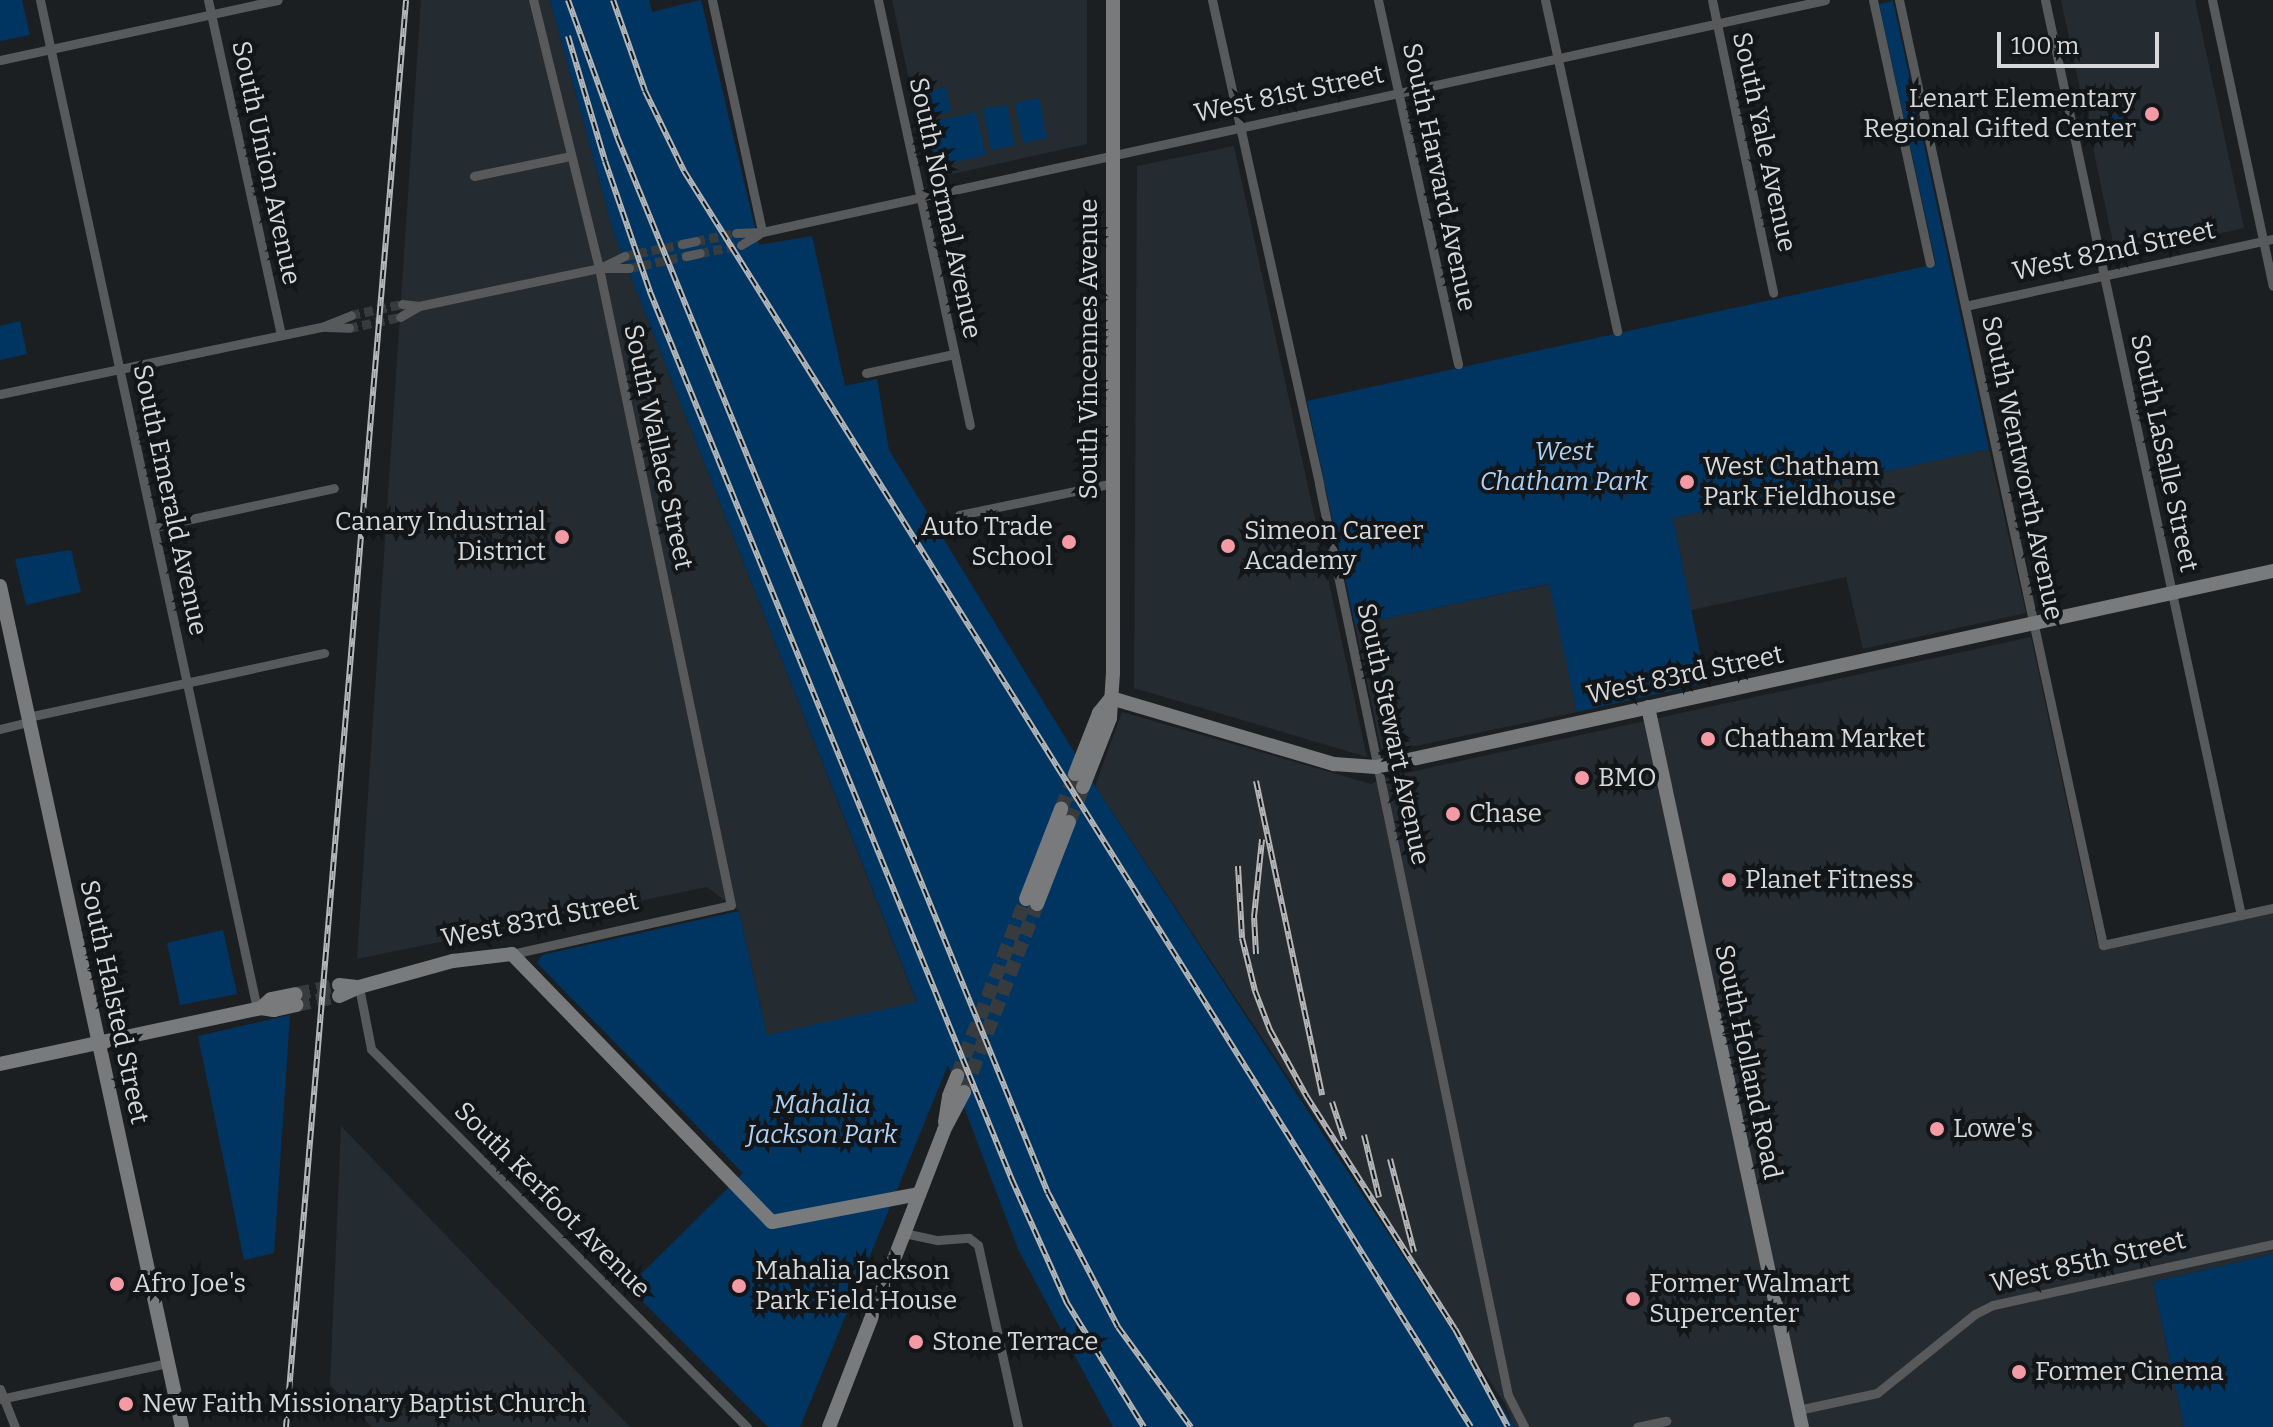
<!DOCTYPE html>
<html>
<head>
<meta charset="utf-8">
<style>
  body { margin:0 }
  #map { position:relative; width:2273px; height:1427px; overflow:hidden; background:#1c1f22; font-family:Bitter,serif }
  div>[style] { position:absolute }
  .built>* { inset:0; background:#242b31 }
  .green>* { inset:0; background:#003562 }
  .street-tunnel>* { height:9px; margin-top:-4.5px; transform-origin:0; background:repeating-linear-gradient(90deg,#383b3e 0 9px,transparent 0 13.5px) }
  .secondary-tunnel>* { height:14px; margin-top:-7px; transform-origin:0; background:repeating-linear-gradient(90deg,#383b3e 0 14px,transparent 0 21px) }
  .street>* { height:9px; margin:-4.5px; padding:0 4.5px; transform-origin:4.5px; border-radius:4.5px; background:#58595a }
  .secondary>* { height:14px; margin:-7px; padding:0 7px; transform-origin:7px; border-radius:7px; background:#787a7c }
  .rail>* { height:6px; margin-top:-3px; transform-origin:0; background:repeating-linear-gradient(90deg,#131618 0 9px,#b5b6b8 0 18px); box-sizing:border-box; border-block:2px solid #b5b6b8 }
  .dots>* { width:22px; height:22px; translate:-50% -50%; box-sizing:border-box; border:4px solid #131618; border-radius:50% }
  span { translate:-50% -50%; white-space:nowrap; text-align:center; line-height:1.15; -webkit-text-stroke:8px #131618; paint-order:stroke }
  .street-label { font-size:26px; color:#d7d8da }
  .poi-label { font-size:26px; color:#d7d8da }
  .right { translate:-100% -50%; text-align:right }
  .left { translate:0 -50%; text-align:left }
  .park-label { font-size:26px; color:#adcff3; font-style:italic }
  .scale { position:absolute; left:1997px; top:32px; width:162px; height:36px; box-sizing:border-box; border:4px solid #d7d8da; border-top:0; padding-left:10px; font-size:24px; line-height:28px; white-space:nowrap; color:#d7d8da; -webkit-text-stroke:6px #131618; paint-order:stroke }
</style>
</head>
<body>
<div id="map">
  <div class="built">
    <i style="clip-path:polygon(421px 0,550px 0,614px 234px,917px 1003px,767px 1035px,739px 911px,707px 887px,357px 959px)"></i>
    <i style="clip-path:polygon(892px 0,1087px 0,1087px 144px,930px 179px)"></i>
    <i style="clip-path:polygon(2061px 0,2195px 0,2244px 228px,2116px 256px)"></i>
    <i style="clip-path:polygon(1234px 146px,1290px 404px,1367px 757px,1134px 688px,1137px 166px)"></i>
    <i style="clip-path:polygon(1989px 449px,2026px 613px,1863px 649px,1846px 577px,1691px 610px,1673px 518px)"></i>
    <i style="clip-path:polygon(1550px 584px,1577px 712px,1382px 753px,1355px 625px)"></i>
    <i style="clip-path:polygon(2031px 637px,2097px 942px,2273px 904px,2273px 1254px,2153px 1282px,2184px 1427px,1514px 1427px,1505px 1404px,1095px 786px,1122px 712px,1371px 784px,1387px 777px)"></i>
    <i style="clip-path:polygon(341px 1126px,630px 1427px,372px 1427px,330px 1385px)"></i>
  </div>
  <div class="green">
    <i style="clip-path:polygon(0 0,22px 0,30px 35px,0 41px)"></i>
    <i style="clip-path:polygon(550px 0,649px 0,652px 12px,701px 0,759px 245px,812px 236px,845px 386px,877px 379px,889px 450px,1095px 786px,1515px 1427px,1113px 1427px,1018px 1249px,948px 1065px,800px 1427px,768px 1427px,628px 1287px,743px 1173px,537px 963px,542px 955px,739px 911px,767px 1035px,917px 1002px,614px 234px)"></i>
    <i style="clip-path:polygon(1893px 1px,1989px 449px,1673px 518px,1706px 683px,1577px 712px,1549px 584px,1355px 625px,1307px 401px,1936px 264px,1879px 4px)"></i>
    <i style="clip-path:polygon(946px 87px,951px 112px,923px 118px,918px 94px)"></i>
    <i style="clip-path:polygon(1039px 98px,1047px 138px,1023px 143px,1015px 103px)"></i>
    <i style="clip-path:polygon(1007px 105px,1015px 145px,991px 150px,983px 109px)"></i>
    <i style="clip-path:polygon(976px 112px,986px 155px,936px 166px,926px 123px)"></i>
    <i style="clip-path:polygon(2121px 114px,2126px 136px,2104px 140px,2099px 119px)"></i>
    <i style="clip-path:polygon(20px 321px,27px 354px,0 360px,0 326px)"></i>
    <i style="clip-path:polygon(71px 550px,81px 592px,26px 605px,15px 559px)"></i>
    <i style="clip-path:polygon(223px 930px,237px 994px,180px 1005px,167px 943px)"></i>
    <i style="clip-path:polygon(290px 1015px,274px 1253px,244px 1260px,198px 1036px)"></i>
    <i style="clip-path:polygon(2273px 1254px,2273px 1427px,2184px 1427px,2153px 1282px)"></i>
  </div>
  <div class="street-tunnel">
    <i style="left:696px;top:241px;width:41px;rotate:-11.3deg"></i>
    <i style="left:700px;top:253px;width:42px;rotate:-11deg"></i>
    <i style="left:625px;top:256px;width:58px;rotate:-11.9deg"></i>
    <i style="left:629px;top:268px;width:58px;rotate:-11.9deg"></i>
    <i style="left:351px;top:315px;width:52px;rotate:-12.2deg"></i>
    <i style="left:349px;top:328px;width:52px;rotate:-12.2deg"></i>
  </div>
  <div class="secondary-tunnel">
    <i style="left:1061px;top:809px;width:38px;rotate:-68deg"></i>
    <i style="left:1069px;top:822px;width:38px;rotate:-68deg"></i>
    <i style="left:296px;top:994px;width:44px;rotate:-11.8deg"></i>
    <i style="left:296px;top:1005px;width:44px;rotate:-11.8deg"></i>
    <i style="left:957px;top:1076px;width:190px;rotate:-68.7deg"></i>
    <i style="left:964px;top:1092px;width:202px;rotate:-68.8deg"></i>
  </div>
  <div class="street">
    <i style="left:40px;top:0;width:1032px;rotate:77.86deg"></i>
    <i style="left:208px;top:0;width:343px;rotate:77.7deg"></i>
    <i style="left:712px;top:0;width:237px;rotate:77.8deg"></i>
    <i style="left:878px;top:0;width:435px;rotate:77.8deg"></i>
    <i style="left:1212px;top:0;width:496px;rotate:77.5deg"></i>
    <i style="left:1319px;top:484px;width:930px;rotate:78.28deg"></i>
    <i style="left:1508px;top:1395px;width:36px;rotate:63deg"></i>
    <i style="left:1378px;top:0;width:373px;rotate:77.6deg"></i>
    <i style="left:1545px;top:0;width:339px;rotate:77.7deg"></i>
    <i style="left:1712px;top:0;width:299px;rotate:78.2deg"></i>
    <i style="left:1873px;top:0;width:269px;rotate:77.8deg"></i>
    <i style="left:1899px;top:0;width:967px;rotate:77.82deg"></i>
    <i style="left:2103px;top:945px;width:174px;rotate:-12.3deg"></i>
    <i style="left:2045px;top:0;width:936px;rotate:77.91deg"></i>
    <i style="left:2212px;top:0;width:292px;rotate:78deg"></i>
    <i style="left:0;top:60px;width:284px;rotate:-12.2deg"></i>
    <i style="left:474px;top:176px;width:99px;rotate:-11.7deg"></i>
    <i style="left:736px;top:233px;width:26px;rotate:-2deg"></i>
    <i style="left:762px;top:232px;width:1088px;rotate:-12.31deg"></i>
    <i style="left:682px;top:244px;width:14px;rotate:-12deg"></i>
    <i style="left:741px;top:245px;width:21px;rotate:-31deg"></i>
    <i style="left:686px;top:256px;width:14px;rotate:-12deg"></i>
    <i style="left:602px;top:267px;width:25px;rotate:-26deg"></i>
    <i style="left:402px;top:304px;width:17px;rotate:7deg"></i>
    <i style="left:1965px;top:306px;width:315px;rotate:-12.3deg"></i>
    <i style="left:400px;top:317px;width:22px;rotate:-30deg"></i>
    <i style="left:419px;top:306px;width:184px;rotate:-11.9deg"></i>
    <i style="left:599px;top:268px;width:30px"></i>
    <i style="left:326px;top:327px;width:23px;rotate:2deg"></i>
    <i style="left:866px;top:373px;width:90px;rotate:-12.2deg"></i>
    <i style="left:0;top:394px;width:329px;rotate:-11.8deg"></i>
    <i style="left:322px;top:327px;width:31px;rotate:-22deg"></i>
    <i style="left:959px;top:515px;width:157px;rotate:-11.7deg"></i>
    <i style="left:154px;top:527px;width:184px;rotate:-12.2deg"></i>
    <i style="left:28px;top:717px;width:303px;rotate:-12.2deg"></i>
    <i style="left:0;top:729px;width:30px;rotate:-14deg"></i>
    <i style="left:512px;top:954px;width:224px;rotate:-12.6deg"></i>
    <i style="left:731px;top:905px;width:651px;rotate:-101.71deg"></i>
    <i style="left:599px;top:268px;width:276px;rotate:-103.8deg"></i>
    <i style="left:359px;top:987px;width:63px;rotate:79deg"></i>
    <i style="left:371px;top:1049px;width:533px;rotate:45.15deg"></i>
    <i style="left:904px;top:1233px;width:35px;rotate:12deg"></i>
    <i style="left:938px;top:1240px;width:31px;rotate:-4deg"></i>
    <i style="left:969px;top:1238px;width:11px;rotate:38deg"></i>
    <i style="left:978px;top:1245px;width:186px;rotate:77.6deg"></i>
    <i style="left:0;top:1389px;width:41px;rotate:68.5deg"></i>
    <i style="left:0;top:1399px;width:172px;rotate:-12.1deg"></i>
    <i style="left:1798px;top:1410px;width:81px;rotate:-12.1deg"></i>
    <i style="left:1877px;top:1393px;width:126px;rotate:-38.9deg"></i>
    <i style="left:1975px;top:1314px;width:20px;rotate:-27deg"></i>
    <i style="left:1993px;top:1305px;width:287px;rotate:-12.3deg"></i>
    <i style="left:1637px;top:1427px;width:30px;rotate:-12deg"></i>
  </div>
  <div class="secondary">
    <i style="left:0;top:586px;width:860px;rotate:77.79deg"></i>
    <i style="left:1111px;top:698px;width:233px;rotate:16.5deg"></i>
    <i style="left:1334px;top:764px;width:42px;rotate:4.1deg"></i>
    <i style="left:1376px;top:767px;width:918px;rotate:-12.33deg"></i>
    <i style="left:1648px;top:707px;width:736px;rotate:77.93deg"></i>
    <i style="left:1075px;top:774px;width:66px;rotate:-68.5deg"></i>
    <i style="left:1099px;top:713px;width:19px;rotate:-51deg"></i>
    <i style="left:1083px;top:787px;width:74px;rotate:-68.6deg"></i>
    <i style="left:1110px;top:718px;width:45px;rotate:-86.2deg"></i>
    <i style="left:1113px;top:673px;width:673px;rotate:-90deg"></i>
    <i style="left:1026px;top:899px;width:97px;rotate:-68.7deg"></i>
    <i style="left:1037px;top:904px;width:88px;rotate:-68.7deg"></i>
    <i style="left:339px;top:985px;width:20px;rotate:6deg"></i>
    <i style="left:339px;top:996px;width:22px;rotate:-24deg"></i>
    <i style="left:359px;top:987px;width:98px;rotate:-15.5deg"></i>
    <i style="left:453px;top:961px;width:59px;rotate:-6.8deg"></i>
    <i style="left:512px;top:954px;width:373px;rotate:45.9deg"></i>
    <i style="left:772px;top:1222px;width:150px;rotate:-10.8deg"></i>
    <i style="left:261px;top:1008px;width:13px;rotate:-42deg"></i>
    <i style="left:271px;top:999px;width:25px;rotate:-11deg"></i>
    <i style="left:0;top:1064px;width:267px;rotate:-12.1deg"></i>
    <i style="left:261px;top:1008px;width:13px;rotate:9deg"></i>
    <i style="left:274px;top:1010px;width:23px;rotate:-13deg"></i>
    <i style="left:945px;top:1122px;width:26px;rotate:-81deg"></i>
    <i style="left:949px;top:1096px;width:22px;rotate:-68deg"></i>
    <i style="left:829px;top:1427px;width:318px;rotate:-68.8deg"></i>
    <i style="left:944px;top:1130px;width:43px;rotate:-62.2deg"></i>
  </div>
  <div class="rail">
    <i style="left:568px;top:0;width:148px;rotate:70.2deg"></i>
    <i style="left:618px;top:139px;width:1138px;rotate:67.81deg"></i>
    <i style="left:1048px;top:1193px;width:151px;rotate:62.4deg"></i>
    <i style="left:1118px;top:1327px;width:124px;rotate:53.9deg"></i>
    <i style="left:613px;top:0;width:96px;rotate:70.6deg"></i>
    <i style="left:645px;top:91px;width:89px;rotate:64deg"></i>
    <i style="left:684px;top:171px;width:1482px;rotate:57.93deg"></i>
    <i style="left:568px;top:36px;width:130px;rotate:73.5deg"></i>
    <i style="left:605px;top:161px;width:139px;rotate:71deg"></i>
    <i style="left:650px;top:292px;width:959px;rotate:67.82deg"></i>
    <i style="left:1012px;top:1180px;width:135px;rotate:65.9deg"></i>
    <i style="left:1067px;top:1303px;width:146px;rotate:58.2deg"></i>
    <i style="left:1256px;top:781px;width:321px;rotate:78.1deg"></i>
    <i style="left:1238px;top:866px;width:72px;rotate:86.8deg"></i>
    <i style="left:1242px;top:938px;width:55px;rotate:76.2deg"></i>
    <i style="left:1255px;top:991px;width:42px;rotate:69deg"></i>
    <i style="left:1270px;top:1030px;width:77px;rotate:61.1deg"></i>
    <i style="left:1307px;top:1097px;width:275px;rotate:57.5deg"></i>
    <i style="left:1455px;top:1329px;width:111px;rotate:61.6deg"></i>
    <i style="left:1256px;top:954px;width:37px;rotate:-93deg"></i>
    <i style="left:1254px;top:917px;width:78px;rotate:-84.1deg"></i>
    <i style="left:1332px;top:1102px;width:40px;rotate:72deg"></i>
    <i style="left:1364px;top:1135px;width:64px;rotate:76.4deg"></i>
    <i style="left:1390px;top:1159px;width:96px;rotate:75.5deg"></i>
    <i style="left:286px;top:1427px;width:1432px;rotate:-85.19deg"></i>
  </div>
  <div class="dots">
    <i style="left:2152px;top:114px;background:#f49aa5"></i>
    <i style="left:1687px;top:482px;background:#f49aa5"></i>
    <i style="left:562px;top:537px;background:#f49aa5"></i>
    <i style="left:1069px;top:542px;background:#f49aa5"></i>
    <i style="left:1228px;top:546px;background:#f49aa5"></i>
    <i style="left:1708px;top:739px;background:#f49aa5"></i>
    <i style="left:1582px;top:778px;background:#f49aa5"></i>
    <i style="left:1453px;top:814px;background:#f49aa5"></i>
    <i style="left:1729px;top:880px;background:#f49aa5"></i>
    <i style="left:1937px;top:1129px;background:#f49aa5"></i>
    <i style="left:117px;top:1284px;background:#f49aa5"></i>
    <i style="left:739px;top:1286px;background:#f49aa5"></i>
    <i style="left:1633px;top:1299px;background:#f49aa5"></i>
    <i style="left:916px;top:1342px;background:#f49aa5"></i>
    <i style="left:2019px;top:1372px;background:#f49aa5"></i>
    <i style="left:126px;top:1404px;background:#f49aa5"></i>
  </div>
  <div class="street-label">
    <span style="left:1289px;top:94px;rotate:-12deg">West 81st Street</span>
    <span style="left:1764px;top:142px;rotate:78deg">South Yale Avenue</span>
    <span style="left:266px;top:163px;rotate:78deg">South Union Avenue</span>
    <span style="left:1439px;top:177px;rotate:78deg">South Harvard Avenue</span>
    <span style="left:945px;top:208px;rotate:78deg">South Normal Avenue</span>
    <span style="left:2114px;top:251px;rotate:-12deg">West 82nd Street</span>
    <span style="left:1089px;top:349px;rotate:-90deg">South Vincennes Avenue</span>
    <span style="left:658px;top:447px;rotate:78deg">South Wallace Street</span>
    <span style="left:2164px;top:453px;rotate:78deg">South LaSalle Street</span>
    <span style="left:2022px;top:468px;rotate:78deg">South Wentworth Avenue</span>
    <span style="left:170px;top:500px;rotate:78deg">South Emerald Avenue</span>
    <span style="left:1685px;top:675px;rotate:-12deg">West 83rd Street</span>
    <span style="left:1393px;top:734px;rotate:78deg">South Stewart Avenue</span>
    <span style="left:540px;top:920px;rotate:-11deg">West 83rd Street</span>
    <span style="left:114px;top:1002px;rotate:78deg">South Halsted Street</span>
    <span style="left:1748px;top:1062px;rotate:78deg">South Holland Road</span>
    <span style="left:552px;top:1200px;rotate:45deg">South Kerfoot Avenue</span>
    <span style="left:2088px;top:1262px;rotate:-13deg">West 85th Street</span>
  </div>
  <div class="poi-label">
    <span class="right" style="left:2136px;top:114px">Lenart Elementary<br>Regional Gifted Center</span>
    <span class="left" style="left:1703px;top:482px">West Chatham<br>Park Fieldhouse</span>
    <span class="right" style="left:546px;top:537px">Canary Industrial<br>District</span>
    <span class="right" style="left:1053px;top:542px">Auto Trade<br>School</span>
    <span class="left" style="left:1244px;top:546px">Simeon Career<br>Academy</span>
    <span class="left" style="left:1724px;top:739px">Chatham Market</span>
    <span class="left" style="left:1598px;top:778px">BMO</span>
    <span class="left" style="left:1469px;top:814px">Chase</span>
    <span class="left" style="left:1745px;top:880px">Planet Fitness</span>
    <span class="left" style="left:1953px;top:1129px">Lowe's</span>
    <span class="left" style="left:755px;top:1286px">Mahalia Jackson<br>Park Field House</span>
    <span class="left" style="left:133px;top:1284px">Afro Joe's</span>
    <span class="left" style="left:1649px;top:1299px">Former Walmart<br>Supercenter</span>
    <span class="left" style="left:932px;top:1342px">Stone Terrace</span>
    <span class="left" style="left:2035px;top:1372px">Former Cinema</span>
    <span class="left" style="left:142px;top:1404px">New Faith Missionary Baptist Church</span>
  </div>
  <div class="park-label">
    <span style="left:1564px;top:467px">West<br>Chatham Park</span>
    <span style="left:822px;top:1120px">Mahalia<br>Jackson Park</span>
  </div>
  <div class="scale">100 m</div>
</div>
</body>
</html>
